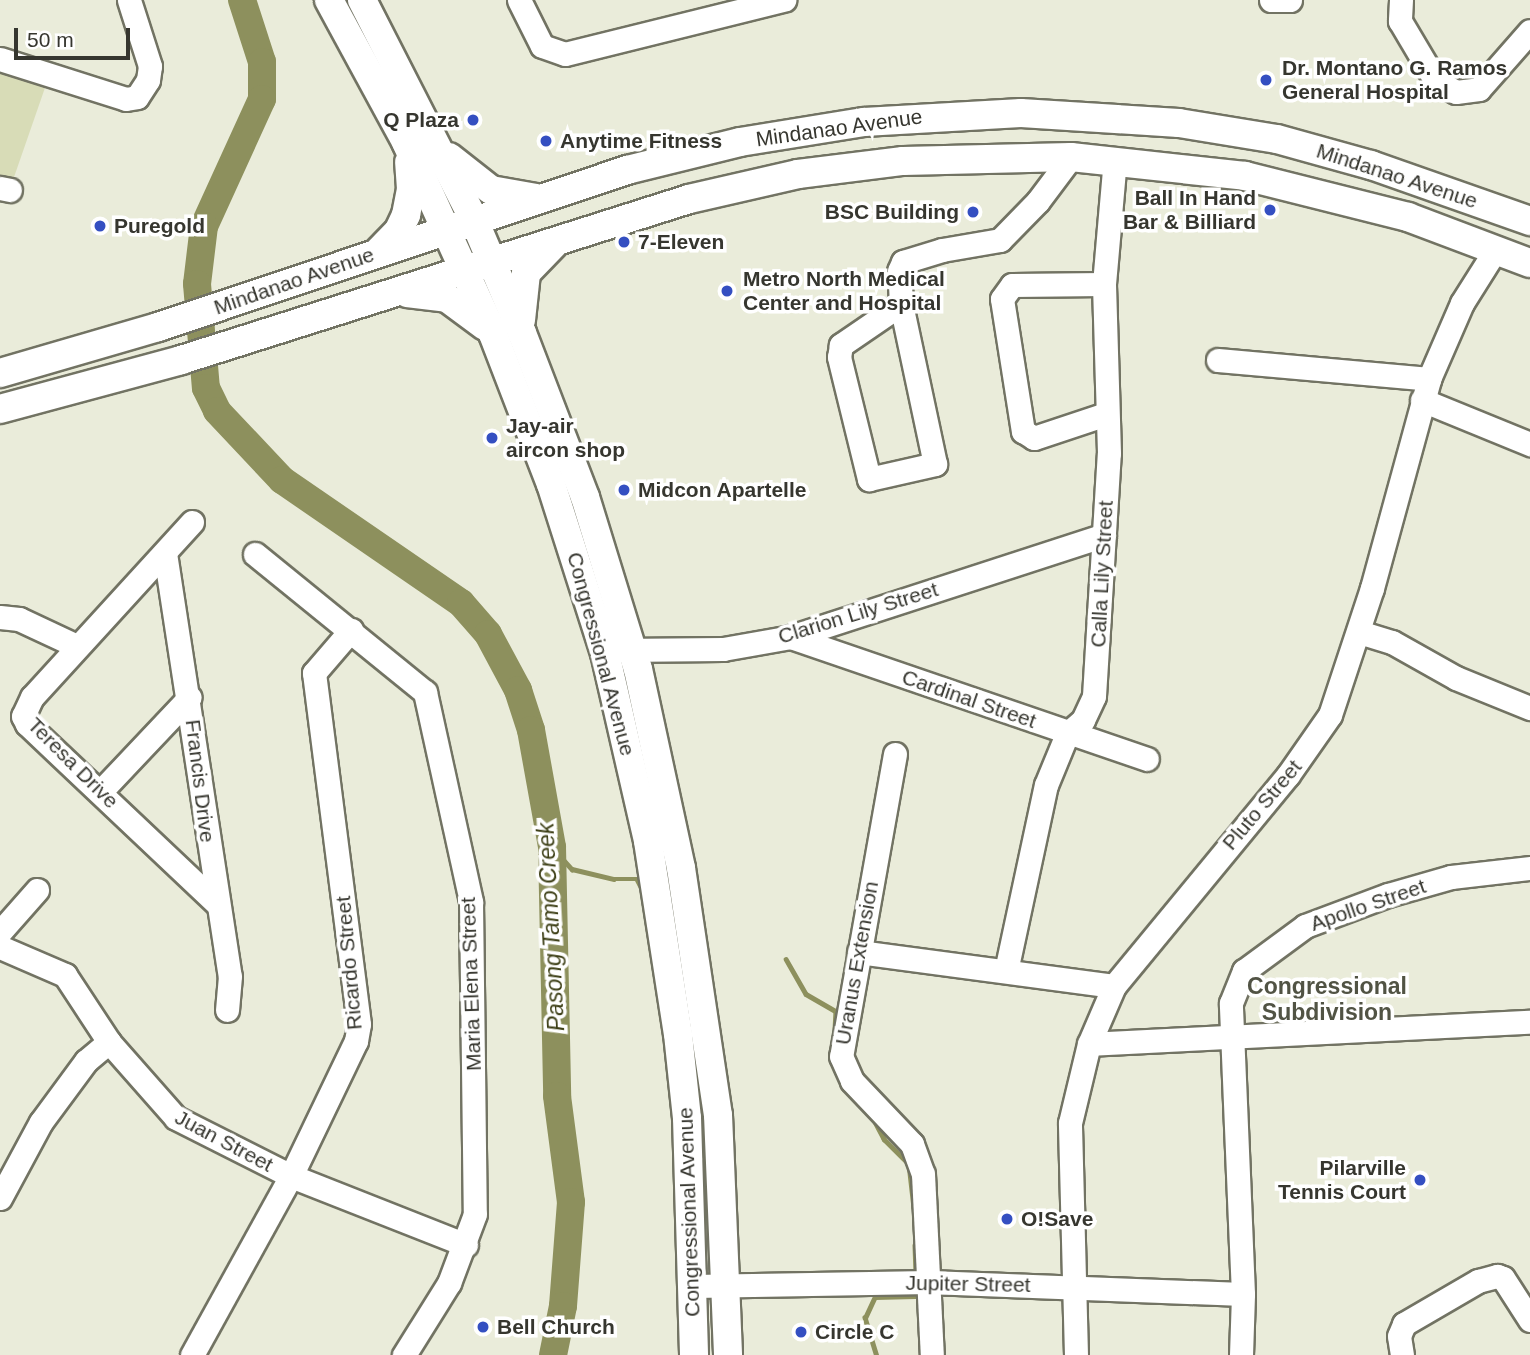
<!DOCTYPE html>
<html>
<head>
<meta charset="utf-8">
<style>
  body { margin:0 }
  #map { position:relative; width:1530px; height:1355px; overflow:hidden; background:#eaecda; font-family:Arial,sans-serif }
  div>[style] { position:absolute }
  .green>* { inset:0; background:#d8dcb7 }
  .stream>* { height:4.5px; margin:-2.25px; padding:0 2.25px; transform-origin:2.25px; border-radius:2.25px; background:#8d905d }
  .river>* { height:28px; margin:-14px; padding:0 14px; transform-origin:14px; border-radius:14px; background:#8d905d }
  .roads { filter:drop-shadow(2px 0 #727363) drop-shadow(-2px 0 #727363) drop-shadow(0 2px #727363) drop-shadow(0 -2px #727363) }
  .minor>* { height:23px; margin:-11.5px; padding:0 11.5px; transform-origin:11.5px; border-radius:11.5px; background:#fff }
  .major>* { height:28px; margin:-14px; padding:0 14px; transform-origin:14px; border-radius:14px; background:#fff }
  .dots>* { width:19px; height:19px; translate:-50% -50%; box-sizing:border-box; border:4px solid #fff; border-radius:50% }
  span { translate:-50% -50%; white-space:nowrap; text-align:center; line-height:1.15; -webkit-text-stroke:7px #fff; paint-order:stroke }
  .poi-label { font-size:21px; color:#36362f; font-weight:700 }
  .left { translate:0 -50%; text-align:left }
  .right { translate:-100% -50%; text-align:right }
  .street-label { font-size:21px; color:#36362f }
  .water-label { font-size:23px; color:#3c3e15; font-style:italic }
  .neighbourhood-label { font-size:23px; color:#515344; font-weight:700 }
  .scale { position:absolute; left:14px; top:28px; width:116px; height:32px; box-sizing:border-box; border:4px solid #36362f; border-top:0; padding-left:9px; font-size:21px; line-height:24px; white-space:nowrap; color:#36362f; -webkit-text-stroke:5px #fff; paint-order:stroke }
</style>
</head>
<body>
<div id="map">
  <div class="green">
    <i style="clip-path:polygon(0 67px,47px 82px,13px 180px,0 177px)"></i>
  </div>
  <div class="stream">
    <i style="left:552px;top:847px;width:30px;rotate:48deg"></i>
    <i style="left:572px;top:869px;width:43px;rotate:13.4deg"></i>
    <i style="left:614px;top:879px;width:23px"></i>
    <i style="left:637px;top:879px;width:16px;rotate:63deg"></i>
    <i style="left:786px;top:959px;width:40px;rotate:60.3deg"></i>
    <i style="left:806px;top:994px;width:34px;rotate:30deg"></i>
    <i style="left:836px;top:1011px;width:17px;rotate:93deg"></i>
    <i style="left:873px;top:1118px;width:24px;rotate:62deg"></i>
    <i style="left:884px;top:1139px;width:35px;rotate:45deg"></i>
    <i style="left:909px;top:1164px;width:44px;rotate:83.5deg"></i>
    <i style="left:915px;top:1245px;width:30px;rotate:88deg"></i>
    <i style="left:876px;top:1355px;width:39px;rotate:-107deg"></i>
    <i style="left:865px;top:1318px;width:23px;rotate:-65deg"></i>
    <i style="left:875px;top:1297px;width:40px;rotate:-1.4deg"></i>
  </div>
  <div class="river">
    <i style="left:242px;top:0;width:65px;rotate:72.1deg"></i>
    <i style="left:262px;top:62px;width:37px;rotate:90deg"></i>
    <i style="left:262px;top:99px;width:140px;rotate:114.5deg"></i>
    <i style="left:204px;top:226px;width:58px;rotate:96.9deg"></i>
    <i style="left:197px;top:284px;width:104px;rotate:85.1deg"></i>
    <i style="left:206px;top:388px;width:25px;rotate:64deg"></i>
    <i style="left:217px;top:411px;width:95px;rotate:46.7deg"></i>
    <i style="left:282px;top:480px;width:217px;rotate:34.5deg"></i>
    <i style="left:461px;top:603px;width:41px;rotate:48.9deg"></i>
    <i style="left:488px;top:634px;width:64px;rotate:61.8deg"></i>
    <i style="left:518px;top:690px;width:42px;rotate:72deg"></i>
    <i style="left:531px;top:730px;width:119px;rotate:79.8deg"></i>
    <i style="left:552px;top:847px;width:249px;rotate:88.8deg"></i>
    <i style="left:557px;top:1096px;width:107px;rotate:82.5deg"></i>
    <i style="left:571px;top:1202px;width:104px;rotate:94.4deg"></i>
    <i style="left:563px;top:1306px;width:50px;rotate:101.5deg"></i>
  </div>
  <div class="roads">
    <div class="minor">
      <i style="left:519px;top:0;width:51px;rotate:63.4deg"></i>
      <i style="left:542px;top:46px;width:24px;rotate:19deg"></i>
      <i style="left:565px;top:54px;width:226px;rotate:-13.9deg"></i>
      <i style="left:1271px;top:0;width:19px"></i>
      <i style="left:1401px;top:0;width:21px;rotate:93deg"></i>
      <i style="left:1400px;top:21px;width:69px;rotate:59.3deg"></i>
      <i style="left:1435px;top:80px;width:24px;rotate:30deg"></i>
      <i style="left:1456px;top:92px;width:23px;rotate:-7deg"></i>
      <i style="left:1479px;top:89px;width:77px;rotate:-48.7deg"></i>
      <i style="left:0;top:59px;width:132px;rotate:17.6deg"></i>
      <i style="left:126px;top:99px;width:11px;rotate:-10deg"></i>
      <i style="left:137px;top:97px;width:20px;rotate:-57deg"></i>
      <i style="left:148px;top:80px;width:14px;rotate:-82deg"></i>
      <i style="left:150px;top:66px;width:69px;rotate:-107.7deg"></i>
      <i style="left:0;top:188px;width:10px;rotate:11deg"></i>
      <i style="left:1104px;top:284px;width:92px;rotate:179.4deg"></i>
      <i style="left:1012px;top:285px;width:17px;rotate:126deg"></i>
      <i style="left:1002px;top:299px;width:134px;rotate:81deg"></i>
      <i style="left:1023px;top:431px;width:13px;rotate:32deg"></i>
      <i style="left:1034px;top:438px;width:76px;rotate:-18.4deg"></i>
      <i style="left:901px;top:304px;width:73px;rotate:145.7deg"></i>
      <i style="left:841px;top:345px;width:12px;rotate:99deg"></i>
      <i style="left:839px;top:357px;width:126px;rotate:76.2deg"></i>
      <i style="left:869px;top:479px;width:68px;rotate:-12.8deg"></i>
      <i style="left:935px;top:464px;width:164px;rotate:-102deg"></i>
      <i style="left:901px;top:304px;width:33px;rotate:-93deg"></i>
      <i style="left:899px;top:271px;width:10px;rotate:-66deg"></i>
      <i style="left:903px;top:262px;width:41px;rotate:-17.1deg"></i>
      <i style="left:942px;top:250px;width:59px;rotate:-9.8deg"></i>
      <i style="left:1000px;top:240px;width:54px;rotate:-45.7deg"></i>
      <i style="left:1038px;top:201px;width:55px;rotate:-53.1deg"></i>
      <i style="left:1218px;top:360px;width:212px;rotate:5.1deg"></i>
      <i style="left:1422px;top:400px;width:117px;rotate:22.2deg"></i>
      <i style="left:192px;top:522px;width:237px;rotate:132.4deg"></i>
      <i style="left:32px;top:697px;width:21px;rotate:115deg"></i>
      <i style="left:23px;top:716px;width:9px;rotate:63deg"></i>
      <i style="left:27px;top:724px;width:260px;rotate:43.4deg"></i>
      <i style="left:165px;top:553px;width:428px;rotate:81.3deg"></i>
      <i style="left:230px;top:976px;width:34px;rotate:95deg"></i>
      <i style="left:255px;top:554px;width:219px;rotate:39.1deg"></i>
      <i style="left:425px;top:692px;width:215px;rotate:77.6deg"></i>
      <i style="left:471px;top:902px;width:312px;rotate:89.3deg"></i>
      <i style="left:475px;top:1214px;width:74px;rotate:110.6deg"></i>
      <i style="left:449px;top:1283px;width:85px;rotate:122deg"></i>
      <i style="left:0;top:617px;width:19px;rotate:6deg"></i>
      <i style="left:19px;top:619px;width:64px;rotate:25deg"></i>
      <i style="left:1359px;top:632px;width:34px;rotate:17deg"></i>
      <i style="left:1392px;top:642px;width:73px;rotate:29.4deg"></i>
      <i style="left:1456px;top:678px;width:80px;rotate:22.1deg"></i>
      <i style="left:791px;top:637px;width:376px;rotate:18.9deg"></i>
      <i style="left:618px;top:650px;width:105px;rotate:-0.5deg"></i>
      <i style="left:723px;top:649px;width:69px;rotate:-10deg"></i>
      <i style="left:791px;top:637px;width:329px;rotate:-18deg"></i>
      <i style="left:895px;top:754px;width:307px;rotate:100.1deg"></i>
      <i style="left:841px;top:1056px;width:27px;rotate:66deg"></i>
      <i style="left:852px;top:1081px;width:87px;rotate:46.4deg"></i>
      <i style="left:912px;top:1144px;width:32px;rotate:70deg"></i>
      <i style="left:923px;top:1174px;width:181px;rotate:87.2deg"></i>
      <i style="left:101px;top:791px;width:129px;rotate:-46.6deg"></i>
      <i style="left:0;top:932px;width:56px;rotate:-48.6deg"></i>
      <i style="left:0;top:947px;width:71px;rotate:23.3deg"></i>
      <i style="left:65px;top:975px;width:80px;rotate:56.7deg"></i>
      <i style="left:109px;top:1042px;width:101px;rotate:48.6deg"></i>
      <i style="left:176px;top:1118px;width:129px;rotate:26.8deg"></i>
      <i style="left:291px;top:1176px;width:188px;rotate:21.5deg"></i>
      <i style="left:859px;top:952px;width:257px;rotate:7.6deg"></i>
      <i style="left:1006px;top:971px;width:190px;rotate:-77.9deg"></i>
      <i style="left:1046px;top:785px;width:55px;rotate:-67.6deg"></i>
      <i style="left:1067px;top:734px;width:21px;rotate:-41deg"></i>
      <i style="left:1083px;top:720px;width:26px;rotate:-65deg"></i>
      <i style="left:1094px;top:696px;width:243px;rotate:-86.5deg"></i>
      <i style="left:1109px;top:453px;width:169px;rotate:-91.7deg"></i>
      <i style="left:1104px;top:284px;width:125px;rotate:-85deg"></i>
      <i style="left:1089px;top:1044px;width:442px;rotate:-2.9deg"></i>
      <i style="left:0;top:1198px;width:86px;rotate:-61.7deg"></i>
      <i style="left:41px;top:1122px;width:76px;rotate:-53.6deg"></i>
      <i style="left:86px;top:1061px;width:30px;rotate:-40deg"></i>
      <i style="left:694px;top:1286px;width:235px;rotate:-1deg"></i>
      <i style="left:929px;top:1282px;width:314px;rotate:2.2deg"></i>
      <i style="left:192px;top:1355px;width:205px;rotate:-61.1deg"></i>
      <i style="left:291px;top:1176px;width:150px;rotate:-64.3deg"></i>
      <i style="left:356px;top:1041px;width:17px;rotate:-80deg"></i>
      <i style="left:359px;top:1024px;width:354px;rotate:-97.3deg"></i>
      <i style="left:314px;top:673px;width:57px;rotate:-49.3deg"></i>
      <i style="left:1076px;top:1355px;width:232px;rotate:-91.5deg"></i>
      <i style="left:1070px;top:1123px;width:81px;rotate:-76.5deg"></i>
      <i style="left:1089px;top:1044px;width:63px;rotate:-66.7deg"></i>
      <i style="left:1114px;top:986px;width:273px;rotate:-50.5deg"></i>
      <i style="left:1288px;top:775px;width:73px;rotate:-55deg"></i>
      <i style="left:1330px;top:715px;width:134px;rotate:-71.7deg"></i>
      <i style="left:1372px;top:588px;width:217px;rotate:-74.7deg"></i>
      <i style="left:1429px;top:379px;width:83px;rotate:-66.5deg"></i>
      <i style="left:1462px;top:303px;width:64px;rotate:-57.8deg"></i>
      <i style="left:1241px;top:1355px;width:61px;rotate:-88.1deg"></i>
      <i style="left:1243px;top:1294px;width:291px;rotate:-92.4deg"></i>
      <i style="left:1231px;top:1003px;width:35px;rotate:-68deg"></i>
      <i style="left:1244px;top:971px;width:76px;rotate:-36.4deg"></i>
      <i style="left:1305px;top:926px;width:89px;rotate:-20.5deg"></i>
      <i style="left:1388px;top:895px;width:66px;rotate:-15.9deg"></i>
      <i style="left:1451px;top:877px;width:80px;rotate:-6.5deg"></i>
      <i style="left:1402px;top:1355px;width:19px;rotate:-99deg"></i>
      <i style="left:1399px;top:1336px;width:13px;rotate:-67deg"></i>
      <i style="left:1404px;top:1324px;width:86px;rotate:-30.2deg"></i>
      <i style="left:1478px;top:1281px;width:20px;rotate:-15deg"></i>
      <i style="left:1497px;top:1276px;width:6px;rotate:18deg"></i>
      <i style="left:1503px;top:1278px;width:50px;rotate:57.3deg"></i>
    </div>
    <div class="major">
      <i style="left:329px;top:0;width:162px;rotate:61.5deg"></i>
      <i style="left:406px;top:142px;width:211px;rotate:65.6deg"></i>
      <i style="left:493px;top:334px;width:161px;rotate:68.9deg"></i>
      <i style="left:551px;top:484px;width:177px;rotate:72.3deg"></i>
      <i style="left:605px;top:653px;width:193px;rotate:77.1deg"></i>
      <i style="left:648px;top:841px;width:195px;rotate:81.2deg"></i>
      <i style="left:678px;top:1034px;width:84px;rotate:83.9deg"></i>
      <i style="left:687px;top:1118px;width:237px;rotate:88.3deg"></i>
      <i style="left:362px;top:0;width:247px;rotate:63deg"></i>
      <i style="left:474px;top:220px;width:123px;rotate:67deg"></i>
      <i style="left:522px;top:333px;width:176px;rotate:69deg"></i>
      <i style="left:585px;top:497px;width:180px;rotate:72.9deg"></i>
      <i style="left:638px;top:669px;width:204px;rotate:77.8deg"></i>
      <i style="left:681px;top:868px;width:250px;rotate:81.5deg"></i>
      <i style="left:718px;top:1115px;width:240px;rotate:87.6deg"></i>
      <i style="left:449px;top:157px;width:53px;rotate:38.2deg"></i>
      <i style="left:491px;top:190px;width:46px;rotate:10.1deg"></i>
      <i style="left:379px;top:251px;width:29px;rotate:-46deg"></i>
      <i style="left:399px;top:230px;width:17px;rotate:-65deg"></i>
      <i style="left:406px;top:215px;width:26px;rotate:-79deg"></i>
      <i style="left:411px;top:189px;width:27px;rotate:-94deg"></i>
      <i style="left:407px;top:293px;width:40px;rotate:7.1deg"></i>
      <i style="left:447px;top:298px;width:47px;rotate:36.4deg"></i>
      <i style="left:521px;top:320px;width:47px;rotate:-83.9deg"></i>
      <i style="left:526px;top:273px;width:40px;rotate:-46deg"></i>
      <i style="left:0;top:373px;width:165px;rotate:-16.2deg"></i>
      <i style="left:158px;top:327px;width:495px;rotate:-18.5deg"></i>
      <i style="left:627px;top:170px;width:116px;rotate:-13.9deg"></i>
      <i style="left:740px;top:142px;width:126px;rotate:-9.2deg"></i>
      <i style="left:864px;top:122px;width:157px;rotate:-3.3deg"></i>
      <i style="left:1021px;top:113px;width:158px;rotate:3.6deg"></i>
      <i style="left:1179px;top:123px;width:99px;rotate:9.3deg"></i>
      <i style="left:1277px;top:139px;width:98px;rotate:15.5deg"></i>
      <i style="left:1371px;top:165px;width:169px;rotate:19.4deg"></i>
      <i style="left:0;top:409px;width:188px;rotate:-15.1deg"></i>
      <i style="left:181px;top:360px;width:533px;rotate:-17.58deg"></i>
      <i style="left:689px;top:199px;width:112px;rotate:-12.9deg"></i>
      <i style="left:798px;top:174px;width:106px;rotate:-7.1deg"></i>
      <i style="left:903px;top:161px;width:168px;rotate:-1.4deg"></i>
      <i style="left:1071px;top:157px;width:175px;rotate:6.2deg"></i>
      <i style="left:1245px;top:176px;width:168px;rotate:14.1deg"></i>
      <i style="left:1408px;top:217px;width:130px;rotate:20.7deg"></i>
    </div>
  </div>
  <div class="dots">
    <i style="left:1266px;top:80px;background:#344fc1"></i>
    <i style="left:473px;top:120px;background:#344fc1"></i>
    <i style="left:546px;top:141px;background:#344fc1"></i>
    <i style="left:1270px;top:210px;background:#344fc1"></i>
    <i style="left:973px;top:212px;background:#344fc1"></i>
    <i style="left:100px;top:226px;background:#344fc1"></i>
    <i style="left:624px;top:242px;background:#344fc1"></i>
    <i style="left:727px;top:291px;background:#344fc1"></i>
    <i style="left:492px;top:438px;background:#344fc1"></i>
    <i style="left:624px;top:490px;background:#344fc1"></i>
    <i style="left:1420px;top:1180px;background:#344fc1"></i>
    <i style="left:1007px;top:1219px;background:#344fc1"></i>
    <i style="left:483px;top:1327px;background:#344fc1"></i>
    <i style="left:801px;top:1332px;background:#344fc1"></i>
  </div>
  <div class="poi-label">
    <span class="left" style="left:1282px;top:80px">Dr. Montano G. Ramos<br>General Hospital</span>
    <span class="right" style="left:459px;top:120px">Q Plaza</span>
    <span class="left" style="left:560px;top:141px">Anytime Fitness</span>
    <span class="right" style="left:1256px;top:210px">Ball In Hand<br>Bar &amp; Billiard</span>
    <span class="right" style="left:959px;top:212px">BSC Building</span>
    <span class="left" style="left:114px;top:226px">Puregold</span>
    <span class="left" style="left:638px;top:242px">7-Eleven</span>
    <span class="left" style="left:743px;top:291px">Metro North Medical<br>Center and Hospital</span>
    <span class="left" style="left:506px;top:438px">Jay-air<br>aircon shop</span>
    <span class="left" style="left:638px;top:490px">Midcon Apartelle</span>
    <span class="right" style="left:1406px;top:1180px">Pilarville<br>Tennis Court</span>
    <span class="left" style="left:1021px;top:1219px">O!Save</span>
    <span class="left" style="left:497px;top:1327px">Bell Church</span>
    <span class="left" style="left:815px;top:1332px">Circle C</span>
  </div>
  <div class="street-label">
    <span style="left:839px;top:128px;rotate:-8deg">Mindanao Avenue</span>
    <span style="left:1397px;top:176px;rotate:18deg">Mindanao Avenue</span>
    <span style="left:294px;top:281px;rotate:-19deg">Mindanao Avenue</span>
    <span style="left:1102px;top:574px;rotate:-87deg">Calla Lily Street</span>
    <span style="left:858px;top:613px;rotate:-17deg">Clarion Lily Street</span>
    <span style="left:601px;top:654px;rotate:75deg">Congressional Avenue</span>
    <span style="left:969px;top:699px;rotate:19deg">Cardinal Street</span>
    <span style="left:73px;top:763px;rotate:45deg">Teresa Drive</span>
    <span style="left:200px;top:781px;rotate:83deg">Francis Drive</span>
    <span style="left:1262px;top:805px;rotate:-50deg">Pluto Street</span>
    <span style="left:1368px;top:905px;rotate:-19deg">Apollo Street</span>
    <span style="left:349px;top:963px;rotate:-95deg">Ricardo Street</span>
    <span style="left:857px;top:963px;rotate:-80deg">Uranus Extension</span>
    <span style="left:471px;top:984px;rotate:-92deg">Maria Elena Street</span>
    <span style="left:224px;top:1141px;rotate:28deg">Juan Street</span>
    <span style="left:689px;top:1212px;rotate:-92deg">Congressional Avenue</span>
    <span style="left:968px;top:1284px;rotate:1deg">Jupiter Street</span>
  </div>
  <div class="water-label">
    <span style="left:551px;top:927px;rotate:-93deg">Pasong Tamo Creek</span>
  </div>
  <div class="neighbourhood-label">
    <span style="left:1327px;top:999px">Congressional<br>Subdivision</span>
  </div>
  <div class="scale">50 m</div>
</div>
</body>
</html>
